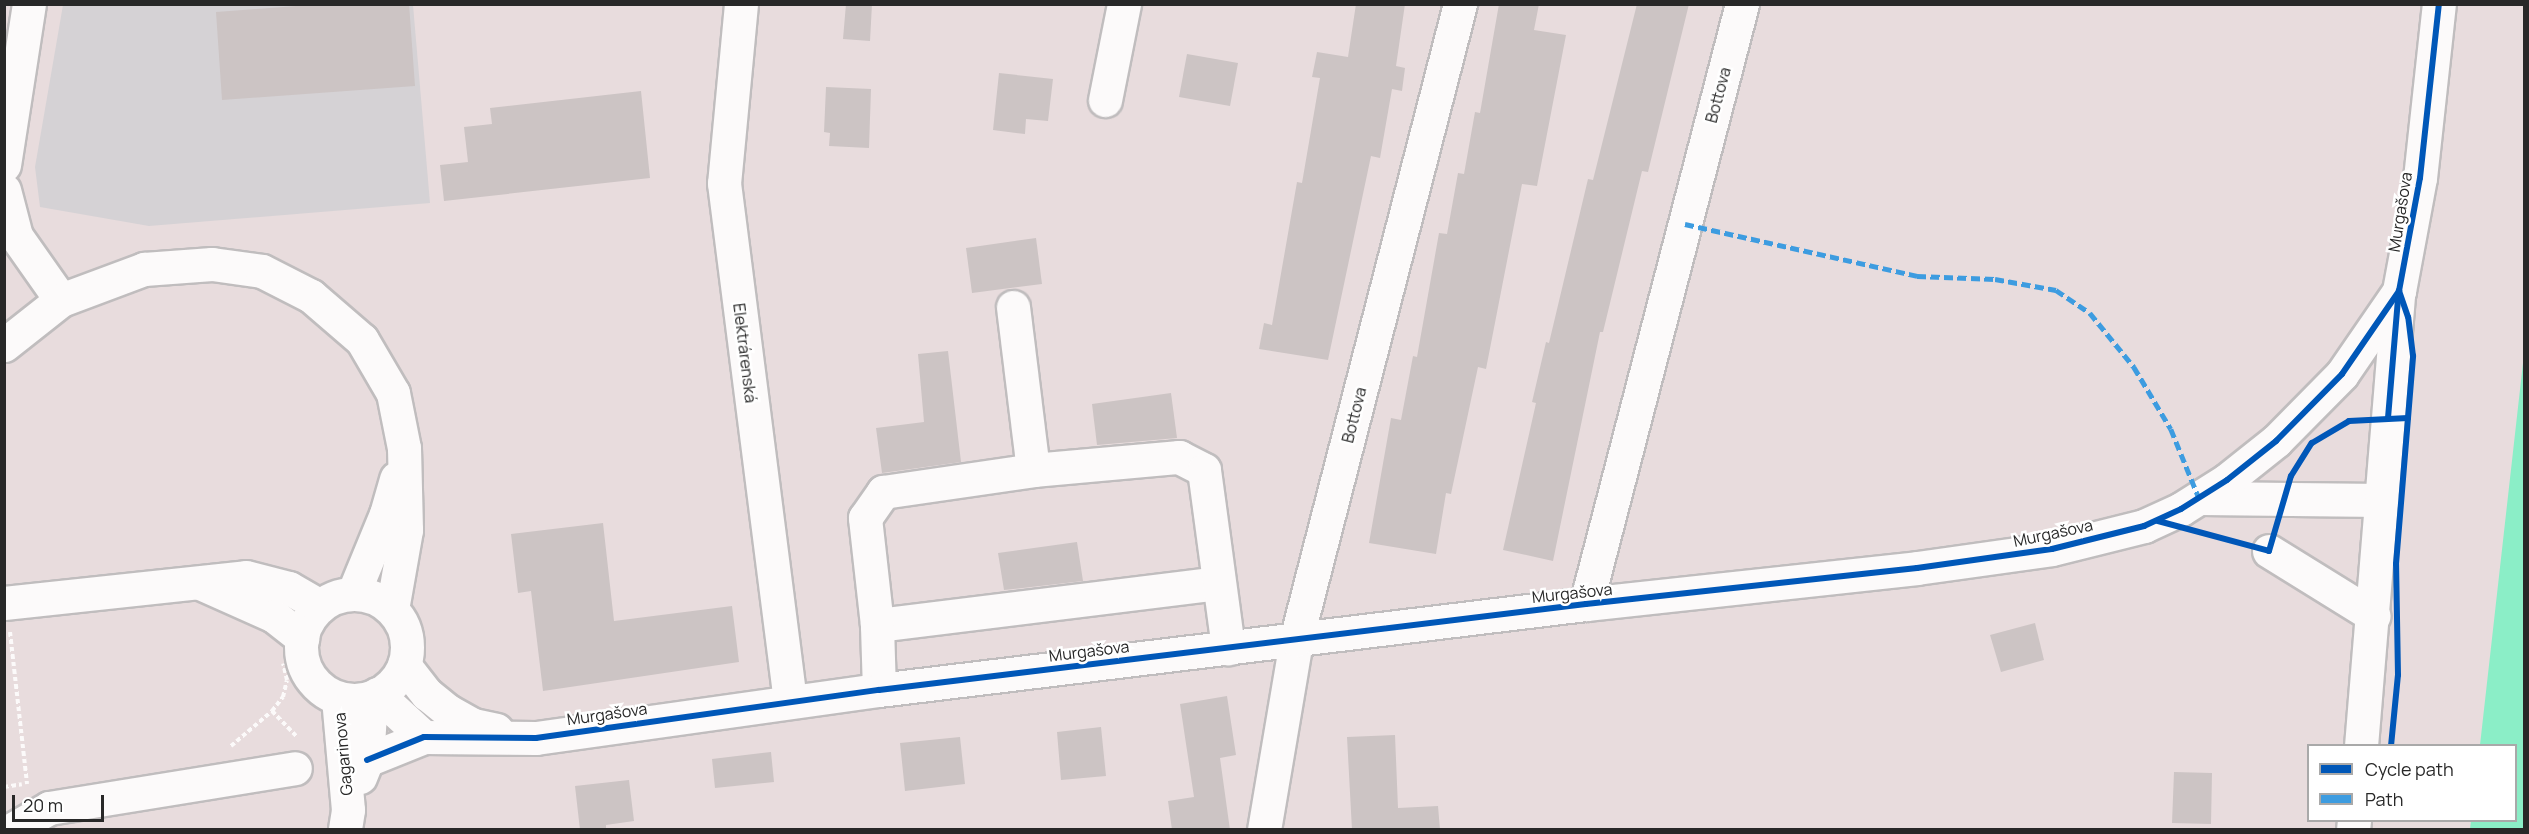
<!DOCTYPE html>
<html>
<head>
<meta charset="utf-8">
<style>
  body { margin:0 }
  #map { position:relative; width:2529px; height:834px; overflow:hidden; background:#e8dcdd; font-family:Manrope,sans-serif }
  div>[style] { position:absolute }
  .industrial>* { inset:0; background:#d5d2d5 }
  .water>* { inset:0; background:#8beec7 }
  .building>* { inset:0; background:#ccc4c4 }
  .path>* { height:4px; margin-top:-2px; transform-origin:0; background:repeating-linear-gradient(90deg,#fcfafa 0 4.5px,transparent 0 7.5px) }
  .roads { filter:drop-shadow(2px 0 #c0bdbe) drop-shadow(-2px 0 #c0bdbe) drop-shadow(0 2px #c0bdbe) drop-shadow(0 -2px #c0bdbe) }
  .minor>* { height:33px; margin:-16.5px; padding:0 16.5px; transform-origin:16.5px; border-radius:16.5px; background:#fcfafa }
  .minor>.ring { margin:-16.5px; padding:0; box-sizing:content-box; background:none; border:33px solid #fcfafa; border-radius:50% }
  .quiet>* { height:4.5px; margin-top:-2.25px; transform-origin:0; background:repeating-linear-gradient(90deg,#3d9ce0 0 9px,transparent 0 13.5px) }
  .cycleway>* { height:6px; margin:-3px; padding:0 3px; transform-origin:3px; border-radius:3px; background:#0057b8 }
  span { translate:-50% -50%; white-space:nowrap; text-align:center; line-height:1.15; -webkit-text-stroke:5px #fff; paint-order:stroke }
  .street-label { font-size:16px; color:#282828 }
  .frame { position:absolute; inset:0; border:6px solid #282828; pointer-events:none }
  .legend { position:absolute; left:2307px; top:744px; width:210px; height:78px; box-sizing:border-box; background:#fff; border:2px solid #a9a9a9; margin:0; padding:8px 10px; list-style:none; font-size:18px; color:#282828 }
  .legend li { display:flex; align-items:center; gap:12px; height:30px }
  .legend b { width:30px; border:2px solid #a9a9a9 }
  .scale { position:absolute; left:12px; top:795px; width:92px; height:27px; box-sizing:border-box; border:3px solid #282828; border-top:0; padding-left:8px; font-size:18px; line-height:21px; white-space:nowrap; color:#282828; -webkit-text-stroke:4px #fff; paint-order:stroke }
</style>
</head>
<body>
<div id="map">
  <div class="industrial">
    <i style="clip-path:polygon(63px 5px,413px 5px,430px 203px,149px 226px,40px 207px,35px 167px)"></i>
  </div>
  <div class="water">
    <i style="clip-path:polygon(2524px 354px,2524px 829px,2470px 829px,2471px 821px,2516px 820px,2516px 746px,2480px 745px)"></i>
  </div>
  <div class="building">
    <i style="clip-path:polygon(322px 4px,409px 4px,415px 86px,222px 100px,216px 12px)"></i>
    <i style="clip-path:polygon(846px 4px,872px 4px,870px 41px,843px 39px)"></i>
    <i style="clip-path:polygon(1356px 4px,1405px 4px,1396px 66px,1405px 68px,1402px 91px,1392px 89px,1380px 158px,1371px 156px,1328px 360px,1259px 349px,1264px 323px,1272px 325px,1297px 182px,1302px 183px,1320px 78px,1312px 77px,1317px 52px,1348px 57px)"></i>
    <i style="clip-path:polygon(1499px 4px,1539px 4px,1534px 30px,1566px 35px,1537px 186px,1522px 184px,1486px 369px,1478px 367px,1451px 494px,1446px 493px,1436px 554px,1369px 543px,1391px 418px,1401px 420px,1413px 356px,1417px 357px,1439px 233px,1447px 234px,1458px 173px,1464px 174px,1475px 112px,1480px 113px)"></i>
    <i style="clip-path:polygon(1637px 4px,1689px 4px,1648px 172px,1642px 171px,1603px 332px,1600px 332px,1553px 561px,1503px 550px,1536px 403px,1532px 402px,1546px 342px,1549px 343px,1588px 179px,1593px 180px)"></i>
    <i style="clip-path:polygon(1187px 54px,1238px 63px,1230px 106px,1179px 97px)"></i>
    <i style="clip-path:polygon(999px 73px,1053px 79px,1048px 121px,1026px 119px,1025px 134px,993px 130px)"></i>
    <i style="clip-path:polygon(826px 87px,871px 89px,869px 148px,829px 146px,830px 133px,824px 132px)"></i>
    <i style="clip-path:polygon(641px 91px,650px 178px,444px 201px,440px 165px,468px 162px,464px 127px,492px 124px,490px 108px)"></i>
    <i style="clip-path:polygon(1036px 238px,1042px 284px,972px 293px,966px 248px)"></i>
    <i style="clip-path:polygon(948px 351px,961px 462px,882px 473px,876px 428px,924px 422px,918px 354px)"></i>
    <i style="clip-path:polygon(1171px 393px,1177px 438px,1097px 445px,1092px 404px)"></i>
    <i style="clip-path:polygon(603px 523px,614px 621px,732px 606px,739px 662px,543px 691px,531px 591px,518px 593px,511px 534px)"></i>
    <i style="clip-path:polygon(1077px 542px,1083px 581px,1004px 590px,998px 553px)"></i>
    <i style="clip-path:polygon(2035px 623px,2044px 660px,2001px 672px,1990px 635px)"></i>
    <i style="clip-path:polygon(1227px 696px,1236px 755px,1220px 758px,1230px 830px,1172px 830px,1168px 801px,1194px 797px,1180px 704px)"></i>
    <i style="clip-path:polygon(1101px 727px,1106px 776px,1061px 780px,1057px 732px)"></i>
    <i style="clip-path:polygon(1395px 735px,1398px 808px,1438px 806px,1440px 830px,1352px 830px,1347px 737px)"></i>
    <i style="clip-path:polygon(960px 737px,965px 784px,905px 791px,900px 743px)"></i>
    <i style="clip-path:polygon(771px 752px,774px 782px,715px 788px,712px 759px)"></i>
    <i style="clip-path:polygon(2174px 772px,2212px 773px,2211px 824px,2172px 823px)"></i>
    <i style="clip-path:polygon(629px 780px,634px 821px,606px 825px,606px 830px,580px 830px,575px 786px)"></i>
  </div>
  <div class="path">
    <i style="left:10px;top:632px;width:153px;rotate:83.6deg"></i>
    <i style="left:272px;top:711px;width:35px;rotate:46deg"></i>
    <i style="left:231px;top:746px;width:54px;rotate:-40.5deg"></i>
    <i style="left:272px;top:711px;width:18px;rotate:-52deg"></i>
    <i style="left:283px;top:697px;width:17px;rotate:-77deg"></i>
    <i style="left:287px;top:680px;width:17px;rotate:-103deg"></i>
    <i style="left:4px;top:787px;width:18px;rotate:-9deg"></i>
  </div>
  <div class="roads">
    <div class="minor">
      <i style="left:741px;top:4px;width:180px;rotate:95.4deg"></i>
      <i style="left:724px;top:183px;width:522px;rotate:82.74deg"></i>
      <i style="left:1105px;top:100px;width:98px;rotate:-78.8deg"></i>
      <i style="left:4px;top:165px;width:163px;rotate:-81.2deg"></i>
      <i style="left:4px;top:190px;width:48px;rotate:75.4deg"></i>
      <i style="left:16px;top:236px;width:78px;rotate:54.9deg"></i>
      <i style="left:1013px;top:307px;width:164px;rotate:83deg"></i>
      <i style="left:4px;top:345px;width:73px;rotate:-38.3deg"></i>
      <i style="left:61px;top:300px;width:89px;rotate:-20.5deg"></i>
      <i style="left:144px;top:269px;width:68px;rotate:-4.2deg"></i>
      <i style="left:212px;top:264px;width:50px;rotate:8deg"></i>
      <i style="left:262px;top:271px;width:55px;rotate:27deg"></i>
      <i style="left:311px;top:296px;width:67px;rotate:40.8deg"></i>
      <i style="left:362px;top:340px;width:61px;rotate:59.7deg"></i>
      <i style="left:393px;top:393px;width:56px;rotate:78.7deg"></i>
      <i style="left:404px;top:448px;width:82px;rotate:88.6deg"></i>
      <i style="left:406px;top:530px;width:80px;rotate:100deg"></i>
      <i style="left:2201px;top:498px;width:181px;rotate:0.6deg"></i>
      <i style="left:2269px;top:551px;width:123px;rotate:31.8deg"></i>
      <i style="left:200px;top:583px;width:81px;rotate:24deg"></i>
      <i style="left:274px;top:616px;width:36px;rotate:38deg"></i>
      <i style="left:353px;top:594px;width:87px;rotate:-67.6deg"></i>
      <i style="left:386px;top:514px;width:37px;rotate:-74deg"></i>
      <i class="ring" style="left:301px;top:594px;width:73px;height:73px"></i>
      <i style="left:4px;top:603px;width:243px;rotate:-6.1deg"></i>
      <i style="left:246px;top:577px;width:44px;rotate:14.3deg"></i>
      <i style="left:289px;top:588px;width:36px;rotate:30deg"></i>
      <i style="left:1586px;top:604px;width:620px;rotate:-75.43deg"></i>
      <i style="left:877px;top:625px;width:343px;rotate:-7deg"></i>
      <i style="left:404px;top:665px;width:37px;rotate:52deg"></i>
      <i style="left:427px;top:694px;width:27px;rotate:39deg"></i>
      <i style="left:448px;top:711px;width:29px;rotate:29deg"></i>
      <i style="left:473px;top:725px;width:24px;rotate:12deg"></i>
      <i style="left:879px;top:690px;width:65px;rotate:-91.8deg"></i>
      <i style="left:877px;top:625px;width:108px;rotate:-96.4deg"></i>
      <i style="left:865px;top:518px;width:32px;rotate:-55deg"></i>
      <i style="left:883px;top:492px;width:152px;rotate:-8.3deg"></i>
      <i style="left:1033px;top:470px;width:147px;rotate:-5.1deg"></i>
      <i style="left:1179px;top:457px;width:28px;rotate:27deg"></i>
      <i style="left:1204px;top:470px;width:180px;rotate:82.3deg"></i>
      <i style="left:377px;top:694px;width:64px;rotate:42.5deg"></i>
      <i style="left:338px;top:698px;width:112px;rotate:84.9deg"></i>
      <i style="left:348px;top:810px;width:20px;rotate:99deg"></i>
      <i style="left:2361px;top:746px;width:452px;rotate:-85.3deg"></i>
      <i style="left:367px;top:760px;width:61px;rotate:-22deg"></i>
      <i style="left:424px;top:737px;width:112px;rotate:0.5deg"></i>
      <i style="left:536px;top:738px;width:346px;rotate:-8deg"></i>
      <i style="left:879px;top:690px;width:712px;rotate:-6.94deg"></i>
      <i style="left:1586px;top:604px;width:333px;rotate:-6.2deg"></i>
      <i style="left:1917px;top:568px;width:136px;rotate:-8deg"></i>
      <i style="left:2052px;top:549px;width:95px;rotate:-14deg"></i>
      <i style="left:2144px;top:526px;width:41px;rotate:-24.7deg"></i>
      <i style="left:2181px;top:509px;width:54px;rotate:-32.2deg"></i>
      <i style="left:2227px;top:480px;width:63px;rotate:-38.5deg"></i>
      <i style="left:2276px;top:441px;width:94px;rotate:-45.4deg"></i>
      <i style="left:2342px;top:374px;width:101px;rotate:-55.5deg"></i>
      <i style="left:2399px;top:291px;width:115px;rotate:-79.5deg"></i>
      <i style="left:2420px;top:178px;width:175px;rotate:-83.8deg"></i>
      <i style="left:360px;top:777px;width:18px;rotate:-68deg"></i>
      <i style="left:367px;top:760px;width:62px;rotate:-86.3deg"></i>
      <i style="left:11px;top:830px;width:44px;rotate:-30.1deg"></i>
      <i style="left:49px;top:808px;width:249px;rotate:-9.2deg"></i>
      <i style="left:1264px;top:830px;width:193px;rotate:-80.4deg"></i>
      <i style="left:1296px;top:640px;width:657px;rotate:-75.54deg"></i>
      <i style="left:2353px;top:830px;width:10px;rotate:-84deg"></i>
    </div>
  </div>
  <div class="quiet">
    <i style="left:1685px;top:224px;width:238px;rotate:12.6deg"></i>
    <i style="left:1917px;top:276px;width:78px;rotate:2.2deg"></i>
    <i style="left:1995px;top:279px;width:62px;rotate:10.2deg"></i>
    <i style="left:2056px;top:290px;width:41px;rotate:34.1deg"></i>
    <i style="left:2090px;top:313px;width:70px;rotate:50.8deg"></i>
    <i style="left:2134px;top:367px;width:72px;rotate:59.2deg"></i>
    <i style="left:2171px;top:429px;width:74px;rotate:67.9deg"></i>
  </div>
  <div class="cycleway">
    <i style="left:2388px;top:418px;width:120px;rotate:-85.2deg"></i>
    <i style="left:2158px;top:521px;width:115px;rotate:15.1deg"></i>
    <i style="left:2269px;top:551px;width:78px;rotate:-73.7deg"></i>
    <i style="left:2291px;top:476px;width:39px;rotate:-58deg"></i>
    <i style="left:2312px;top:443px;width:43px;rotate:-30.7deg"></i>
    <i style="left:2349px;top:421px;width:59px;rotate:-2.9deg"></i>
    <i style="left:2391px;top:746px;width:71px;rotate:-84.4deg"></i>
    <i style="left:2398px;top:675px;width:111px;rotate:-91deg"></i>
    <i style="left:2396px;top:564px;width:209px;rotate:-85.3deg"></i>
    <i style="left:2413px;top:356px;width:39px;rotate:-97deg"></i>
    <i style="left:2408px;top:317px;width:28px;rotate:-109deg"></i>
    <i style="left:367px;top:760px;width:61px;rotate:-22deg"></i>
    <i style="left:424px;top:737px;width:112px;rotate:0.5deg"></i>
    <i style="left:536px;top:738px;width:346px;rotate:-8deg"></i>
    <i style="left:879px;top:690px;width:712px;rotate:-6.94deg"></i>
    <i style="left:1586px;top:604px;width:333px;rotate:-6.2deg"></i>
    <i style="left:1917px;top:568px;width:136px;rotate:-8deg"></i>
    <i style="left:2052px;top:549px;width:95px;rotate:-14deg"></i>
    <i style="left:2144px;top:526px;width:41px;rotate:-24.7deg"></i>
    <i style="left:2181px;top:509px;width:54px;rotate:-32.2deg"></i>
    <i style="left:2227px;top:480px;width:63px;rotate:-38.5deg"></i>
    <i style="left:2276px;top:441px;width:94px;rotate:-45.4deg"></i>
    <i style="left:2342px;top:374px;width:101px;rotate:-55.5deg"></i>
    <i style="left:2399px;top:291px;width:115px;rotate:-79.5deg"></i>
    <i style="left:2420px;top:178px;width:175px;rotate:-83.8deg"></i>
  </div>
  <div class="street-label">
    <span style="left:1718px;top:95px;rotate:-75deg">Bottova</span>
    <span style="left:2400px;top:212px;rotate:-81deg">Murgašova</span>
    <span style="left:745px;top:353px;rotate:83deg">Elektrárenská</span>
    <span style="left:1354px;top:415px;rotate:-76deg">Bottova</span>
    <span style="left:2053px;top:533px;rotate:-12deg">Murgašova</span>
    <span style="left:1572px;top:593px;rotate:-6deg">Murgašova</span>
    <span style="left:1089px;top:651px;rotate:-7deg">Murgašova</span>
    <span style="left:607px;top:714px;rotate:-8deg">Murgašova</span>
    <span style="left:343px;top:754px;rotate:-95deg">Gagarinova</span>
  </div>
  <div class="frame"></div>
  <ul class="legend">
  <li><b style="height:8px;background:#0057b8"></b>Cycle path</li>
  <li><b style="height:8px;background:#3d9ce0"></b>Path</li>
  </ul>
  <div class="scale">20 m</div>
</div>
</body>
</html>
